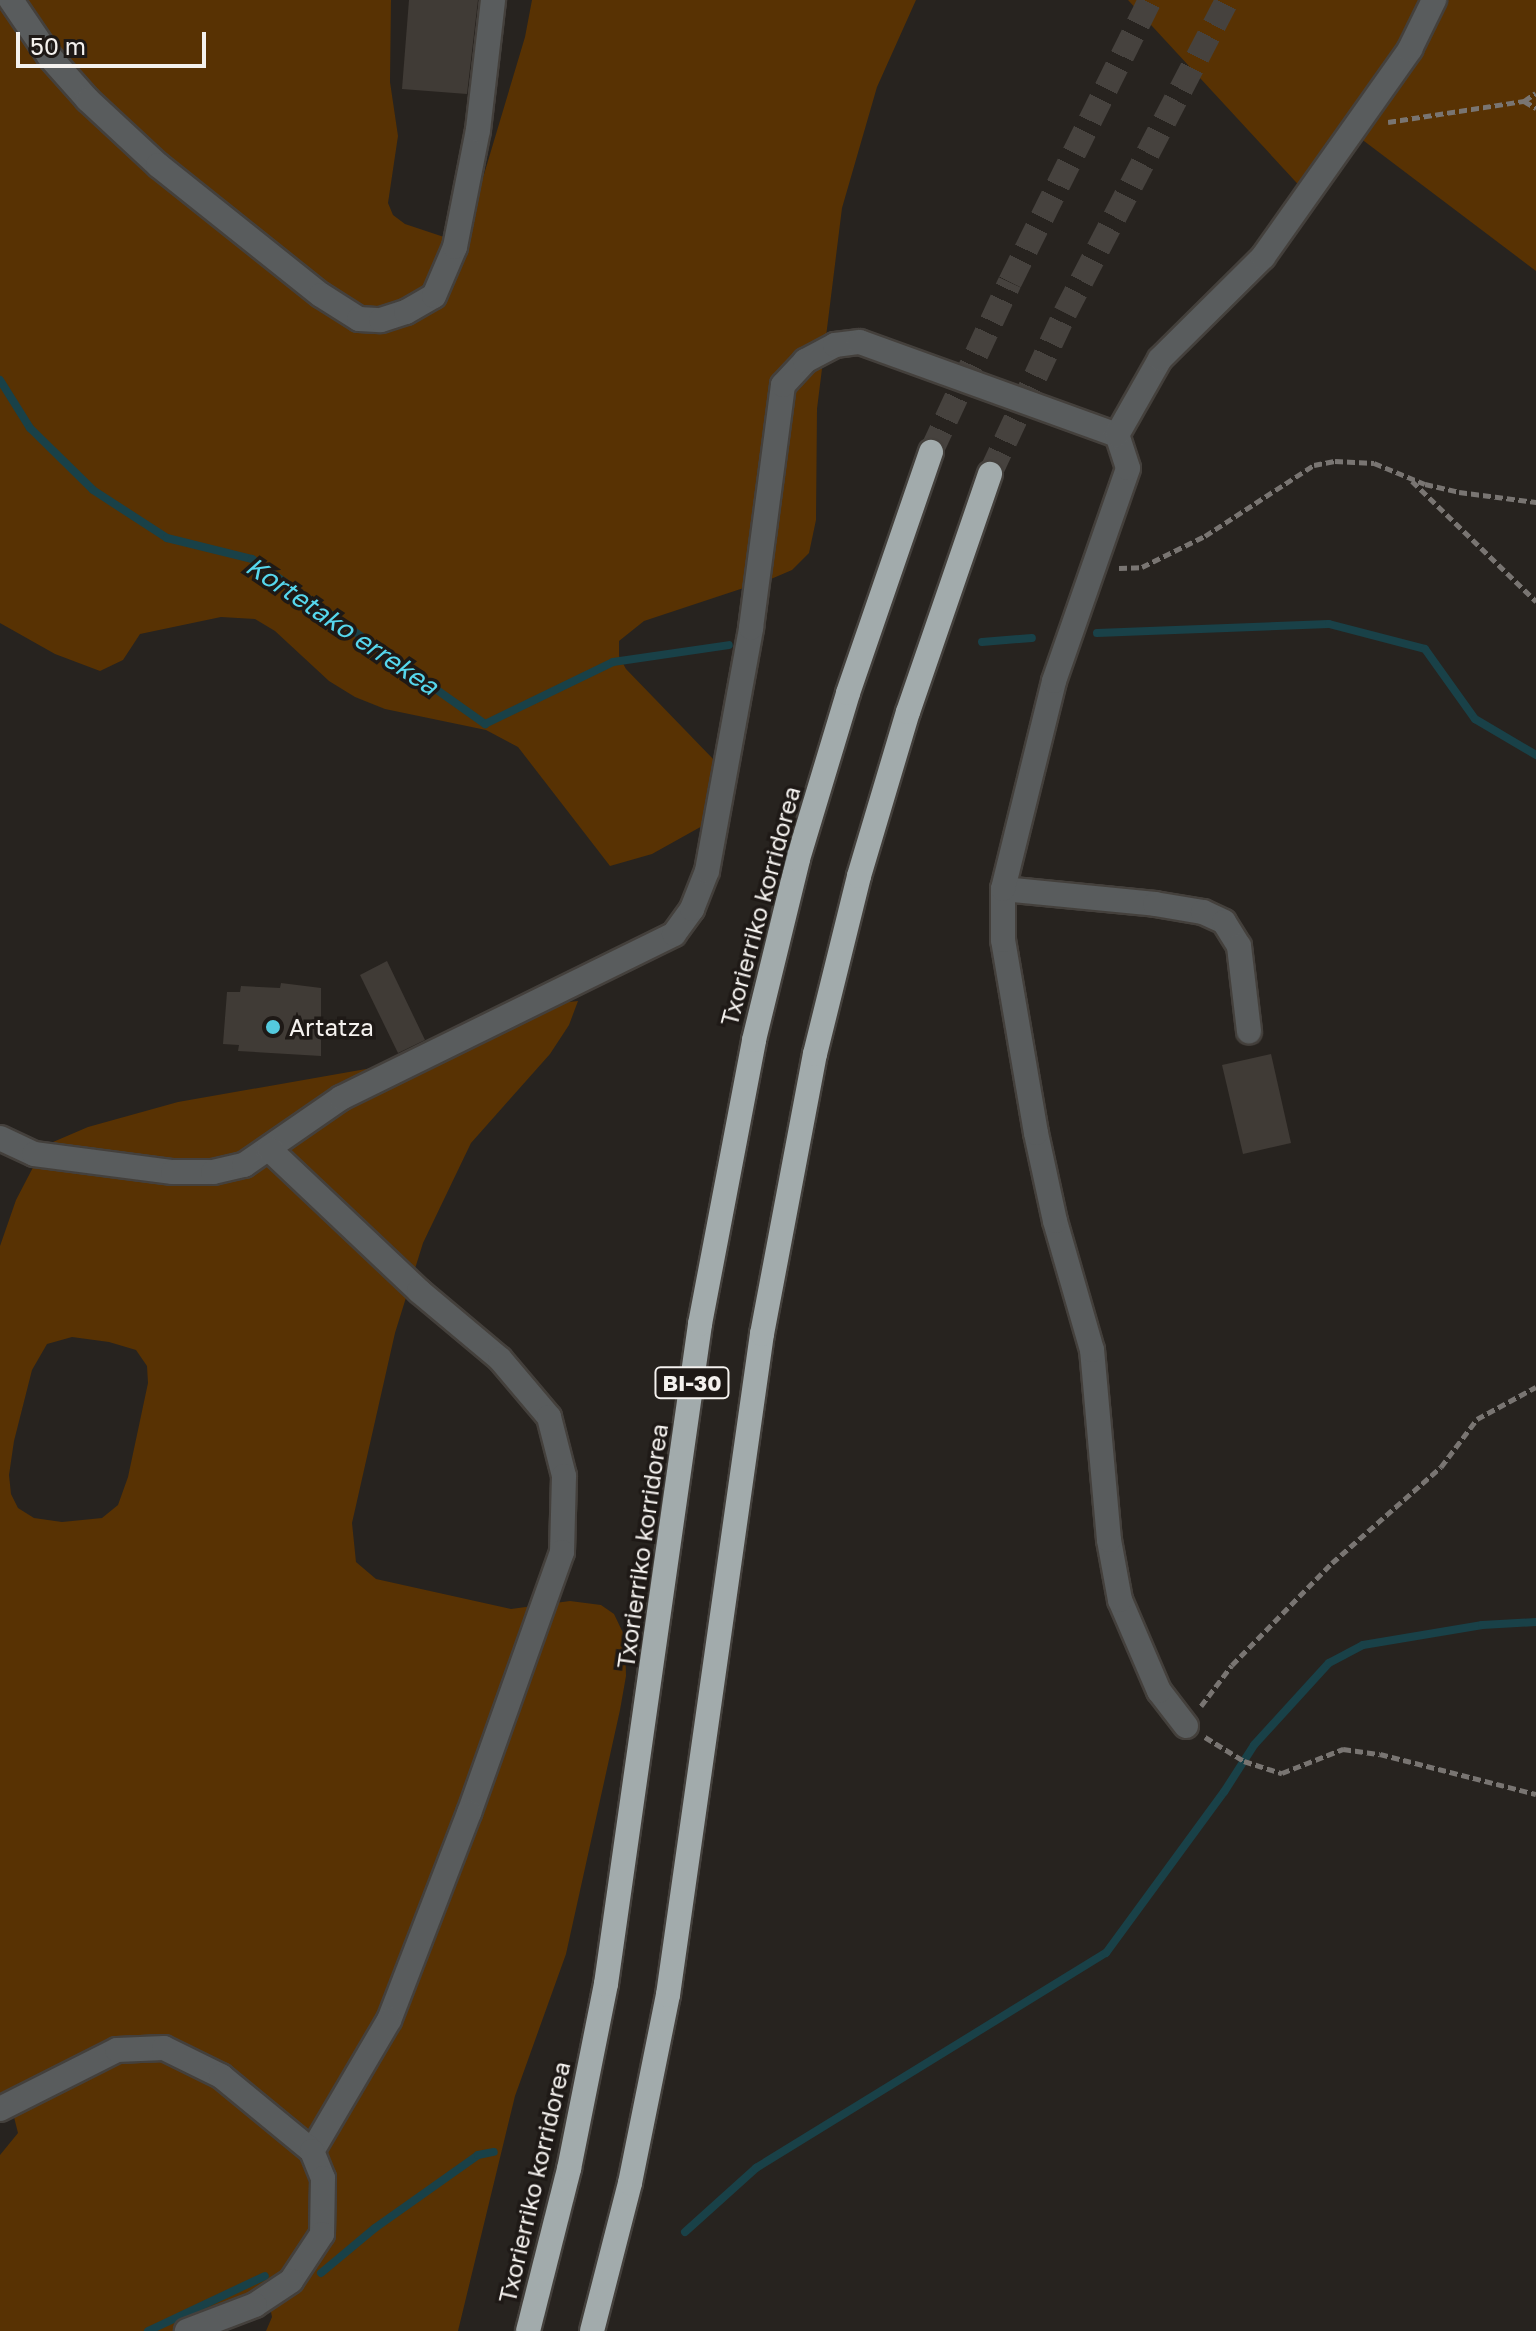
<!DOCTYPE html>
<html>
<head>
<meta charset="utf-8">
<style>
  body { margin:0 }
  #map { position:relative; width:1536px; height:2331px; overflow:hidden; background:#27231f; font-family:"Golos Text",sans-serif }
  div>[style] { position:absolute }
  .green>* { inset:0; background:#583203 }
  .stream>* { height:8px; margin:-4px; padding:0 4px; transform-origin:4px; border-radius:4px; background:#194148 }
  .building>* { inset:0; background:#403b36 }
  .highway-tunnel>* { height:24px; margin-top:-12px; transform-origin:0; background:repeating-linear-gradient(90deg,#46423e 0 24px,transparent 0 36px) }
  .path>* { height:5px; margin-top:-2.5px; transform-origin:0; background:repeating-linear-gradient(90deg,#797572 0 8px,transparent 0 12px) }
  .roads { filter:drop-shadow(2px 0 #44403c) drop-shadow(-2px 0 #44403c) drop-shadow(0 2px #44403c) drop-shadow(0 -2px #44403c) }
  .minor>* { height:24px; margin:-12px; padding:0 12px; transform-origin:12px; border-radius:12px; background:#595c5d }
  .highway>* { height:24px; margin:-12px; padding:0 12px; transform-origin:12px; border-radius:12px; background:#a2abac }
  .dots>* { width:22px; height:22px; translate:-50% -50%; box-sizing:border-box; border:4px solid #1e1916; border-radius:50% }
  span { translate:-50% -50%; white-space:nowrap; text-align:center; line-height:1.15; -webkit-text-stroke:7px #1e1916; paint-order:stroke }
  .shield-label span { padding:2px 6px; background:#1e1916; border:2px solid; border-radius:6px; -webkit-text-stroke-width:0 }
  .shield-label { font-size:22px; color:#f4f1ee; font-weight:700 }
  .street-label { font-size:24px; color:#f4f1ee }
  .poi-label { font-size:24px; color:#f4f1ee }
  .left { translate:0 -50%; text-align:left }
  .water-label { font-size:26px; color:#56d7ed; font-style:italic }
  .scale { position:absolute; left:16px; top:32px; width:190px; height:36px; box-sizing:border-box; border:4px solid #f4f1ee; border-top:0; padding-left:10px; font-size:24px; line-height:28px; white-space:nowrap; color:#f4f1ee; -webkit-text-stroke:6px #1e1916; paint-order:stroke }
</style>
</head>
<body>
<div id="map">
  <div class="green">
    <i style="clip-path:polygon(0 0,391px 0,390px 82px,398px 136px,388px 203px,393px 215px,405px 224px,450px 239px,470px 221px,525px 37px,532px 0,916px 0,877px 87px,842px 208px,817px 409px,816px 520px,809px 553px,792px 570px,771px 579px,644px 621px,619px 641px,619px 656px,626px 669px,715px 761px,704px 825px,652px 854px,610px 866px,518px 747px,486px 730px,385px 709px,355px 697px,329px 681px,275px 631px,255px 619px,221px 617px,140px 634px,123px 660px,100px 671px,55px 654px,0 623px)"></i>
    <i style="clip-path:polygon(1128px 0,1536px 0,1536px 271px,1360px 138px,1307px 194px)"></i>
    <i style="clip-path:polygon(evenodd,578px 1001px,569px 1025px,550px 1054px,471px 1143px,423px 1243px,395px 1333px,352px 1523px,356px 1562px,376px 1579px,511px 1609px,570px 1601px,601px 1605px,614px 1614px,625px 1637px,626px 1676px,620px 1710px,566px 1954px,515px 2096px,458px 2331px,266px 2331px,272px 2317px,269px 2302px,203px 2315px,174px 2331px,0 2331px,0 2155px,18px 2133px,13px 2113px,0 2097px,0 1246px,16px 1200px,41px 1152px,53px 1142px,88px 1127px,178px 1102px,400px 1063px,560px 1003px,578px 1001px,72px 1337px,109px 1342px,136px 1350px,147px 1366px,148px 1383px,128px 1477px,118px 1505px,102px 1518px,62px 1522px,34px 1518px,18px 1508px,11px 1494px,9px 1475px,14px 1441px,32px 1370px,47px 1344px,72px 1337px)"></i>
  </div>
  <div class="stream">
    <i style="left:0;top:380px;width:57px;rotate:58deg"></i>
    <i style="left:30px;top:428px;width:88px;rotate:44.5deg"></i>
    <i style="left:93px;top:490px;width:88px;rotate:33deg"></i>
    <i style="left:167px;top:538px;width:88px;rotate:13.9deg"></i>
    <i style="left:252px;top:559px;width:286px;rotate:35.3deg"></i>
    <i style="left:485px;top:724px;width:142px;rotate:-25.8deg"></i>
    <i style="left:613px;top:662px;width:117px;rotate:-8.3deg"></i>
    <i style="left:1097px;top:633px;width:232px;rotate:-2.2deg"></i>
    <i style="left:1329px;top:624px;width:99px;rotate:14.6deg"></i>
    <i style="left:1425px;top:649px;width:86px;rotate:54.5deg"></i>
    <i style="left:1475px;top:719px;width:71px;rotate:30.5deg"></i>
    <i style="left:982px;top:642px;width:50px;rotate:-4.6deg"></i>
    <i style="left:685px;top:2232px;width:96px;rotate:-42deg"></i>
    <i style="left:756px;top:2168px;width:411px;rotate:-31.6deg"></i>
    <i style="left:1106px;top:1953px;width:200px;rotate:-53.8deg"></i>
    <i style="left:1224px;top:1792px;width:56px;rotate:-57.4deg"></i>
    <i style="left:1254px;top:1745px;width:111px;rotate:-47.6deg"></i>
    <i style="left:1329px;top:1663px;width:38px;rotate:-28deg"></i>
    <i style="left:1363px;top:1645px;width:121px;rotate:-9.5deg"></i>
    <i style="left:1482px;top:1625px;width:54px;rotate:-3.2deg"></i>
    <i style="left:321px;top:2273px;width:70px;rotate:-39.8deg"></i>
    <i style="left:375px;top:2228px;width:126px;rotate:-35.3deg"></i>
    <i style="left:478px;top:2155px;width:16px;rotate:-11deg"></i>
    <i style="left:148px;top:2331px;width:129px;rotate:-25.2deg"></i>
  </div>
  <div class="building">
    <i style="clip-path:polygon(409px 0,478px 0,467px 94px,402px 89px)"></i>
    <i style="clip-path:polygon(387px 961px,425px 1040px,398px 1053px,360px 975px)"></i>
    <i style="clip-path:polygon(281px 983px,321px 988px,321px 1056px,238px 1051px,239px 1045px,223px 1044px,227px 992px,240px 992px,241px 986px,280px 988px)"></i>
    <i style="clip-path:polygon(1271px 1054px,1291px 1143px,1243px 1154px,1222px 1065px)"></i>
  </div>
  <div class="highway-tunnel">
    <i style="left:931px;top:452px;width:187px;rotate:-65.1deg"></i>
    <i style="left:1010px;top:282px;width:315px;rotate:-63.6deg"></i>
    <i style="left:990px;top:474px;width:178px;rotate:-65deg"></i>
    <i style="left:1065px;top:313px;width:352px;rotate:-62.6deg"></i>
  </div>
  <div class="path">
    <i style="left:1524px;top:101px;width:14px;rotate:-34deg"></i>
    <i style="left:1388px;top:122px;width:138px;rotate:-8.8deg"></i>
    <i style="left:1524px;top:101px;width:14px;rotate:30deg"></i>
    <i style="left:1412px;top:481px;width:173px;rotate:44.1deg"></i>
    <i style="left:1119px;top:568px;width:23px;rotate:-2deg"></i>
    <i style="left:1142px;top:567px;width:70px;rotate:-26.2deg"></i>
    <i style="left:1205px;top:536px;width:130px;rotate:-33.1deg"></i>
    <i style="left:1314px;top:465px;width:21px;rotate:-11deg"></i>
    <i style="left:1335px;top:461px;width:39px;rotate:3deg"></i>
    <i style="left:1374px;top:463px;width:55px;rotate:22.4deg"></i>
    <i style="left:1425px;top:484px;width:35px;rotate:13deg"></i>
    <i style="left:1459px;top:492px;width:78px;rotate:7.4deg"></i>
    <i style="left:1201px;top:1706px;width:51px;rotate:-52.9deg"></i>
    <i style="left:1232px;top:1665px;width:143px;rotate:-45.6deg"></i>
    <i style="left:1332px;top:1563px;width:145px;rotate:-41.4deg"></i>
    <i style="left:1441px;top:1467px;width:60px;rotate:-53.1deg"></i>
    <i style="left:1477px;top:1419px;width:67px;rotate:-28.5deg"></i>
    <i style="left:1205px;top:1737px;width:46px;rotate:31.6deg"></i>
    <i style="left:1244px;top:1761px;width:40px;rotate:18deg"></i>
    <i style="left:1282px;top:1773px;width:66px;rotate:-21.5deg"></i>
    <i style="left:1343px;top:1749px;width:37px;rotate:8deg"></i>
    <i style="left:1380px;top:1754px;width:161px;rotate:14.4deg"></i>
  </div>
  <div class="roads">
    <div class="minor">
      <i style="left:11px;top:0;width:68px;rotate:55.8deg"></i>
      <i style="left:49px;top:56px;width:59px;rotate:48.4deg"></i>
      <i style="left:88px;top:100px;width:96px;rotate:42.9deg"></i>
      <i style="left:158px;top:165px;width:208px;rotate:38.6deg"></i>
      <i style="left:321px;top:295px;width:45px;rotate:32.3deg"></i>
      <i style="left:359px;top:319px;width:22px;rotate:3deg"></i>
      <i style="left:381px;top:320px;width:26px;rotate:-18deg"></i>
      <i style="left:406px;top:312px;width:32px;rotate:-30deg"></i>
      <i style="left:434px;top:296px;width:53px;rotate:-66.8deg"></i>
      <i style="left:455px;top:247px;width:119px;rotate:-78.9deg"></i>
      <i style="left:478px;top:130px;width:131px;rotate:-83.4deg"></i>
      <i style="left:1003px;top:889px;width:153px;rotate:5.6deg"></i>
      <i style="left:1155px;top:904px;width:49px;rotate:9.5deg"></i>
      <i style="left:1203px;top:912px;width:23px;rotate:25deg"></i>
      <i style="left:1224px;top:922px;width:28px;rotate:58deg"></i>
      <i style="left:1239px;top:946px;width:86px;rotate:83.3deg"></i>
      <i style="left:0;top:1138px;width:38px;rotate:25deg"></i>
      <i style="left:34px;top:1154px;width:140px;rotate:7.4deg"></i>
      <i style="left:173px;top:1172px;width:40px"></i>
      <i style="left:213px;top:1172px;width:32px;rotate:-13deg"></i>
      <i style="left:244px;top:1165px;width:118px;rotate:-34.6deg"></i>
      <i style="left:341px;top:1098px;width:371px;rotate:-26.2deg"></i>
      <i style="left:674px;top:934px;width:31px;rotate:-54deg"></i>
      <i style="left:692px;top:909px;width:41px;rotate:-68.5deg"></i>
      <i style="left:707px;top:871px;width:247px;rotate:-79.7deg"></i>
      <i style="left:751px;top:628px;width:245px;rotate:-82.5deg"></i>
      <i style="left:783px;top:385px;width:33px;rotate:-47deg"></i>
      <i style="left:805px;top:361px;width:34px;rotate:-28deg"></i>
      <i style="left:835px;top:345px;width:25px;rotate:-7deg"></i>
      <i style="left:860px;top:342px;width:273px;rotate:19.9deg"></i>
      <i style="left:269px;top:1149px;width:207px;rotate:43.4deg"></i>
      <i style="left:419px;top:1291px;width:106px;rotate:40deg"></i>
      <i style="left:500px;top:1359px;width:76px;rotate:49.8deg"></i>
      <i style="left:549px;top:1417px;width:61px;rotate:75.7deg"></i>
      <i style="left:564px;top:1476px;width:76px;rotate:91.5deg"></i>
      <i style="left:562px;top:1552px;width:277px;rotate:109.6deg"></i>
      <i style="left:469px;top:1813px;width:222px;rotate:111.1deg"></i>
      <i style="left:389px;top:2020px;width:152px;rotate:120.4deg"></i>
      <i style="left:1186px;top:1726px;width:44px;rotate:-127.6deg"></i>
      <i style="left:1159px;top:1691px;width:99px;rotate:-113.2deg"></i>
      <i style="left:1120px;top:1600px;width:61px;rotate:-100.4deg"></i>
      <i style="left:1109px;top:1540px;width:191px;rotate:-95.1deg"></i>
      <i style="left:1092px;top:1350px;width:134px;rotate:-106deg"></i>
      <i style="left:1055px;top:1221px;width:90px;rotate:-102.2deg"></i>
      <i style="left:1036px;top:1133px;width:196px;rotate:-99.7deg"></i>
      <i style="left:1003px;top:940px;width:51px;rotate:-90deg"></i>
      <i style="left:1003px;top:889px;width:214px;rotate:-76.2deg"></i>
      <i style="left:1054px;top:681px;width:225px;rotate:-70.8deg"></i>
      <i style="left:1128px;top:468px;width:35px;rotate:-108deg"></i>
      <i style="left:1117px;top:435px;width:87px;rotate:-60.5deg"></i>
      <i style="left:1160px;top:359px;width:145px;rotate:-44.7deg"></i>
      <i style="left:1263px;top:257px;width:255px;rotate:-54.7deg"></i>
      <i style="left:1410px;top:49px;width:55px;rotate:-63.9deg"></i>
      <i style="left:0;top:2109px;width:131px;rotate:-26.8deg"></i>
      <i style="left:117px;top:2050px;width:47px;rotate:-2.4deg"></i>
      <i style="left:164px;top:2048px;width:64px;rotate:26.2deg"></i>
      <i style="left:221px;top:2076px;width:118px;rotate:39.5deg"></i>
      <i style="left:312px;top:2151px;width:29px;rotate:68deg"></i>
      <i style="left:323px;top:2178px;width:56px;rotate:91deg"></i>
      <i style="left:322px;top:2234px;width:56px;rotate:123.4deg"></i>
      <i style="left:291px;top:2281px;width:43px;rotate:146.3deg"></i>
      <i style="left:255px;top:2305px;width:73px;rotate:159.1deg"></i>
    </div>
    <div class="highway">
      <i style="left:528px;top:2331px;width:167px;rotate:-75.8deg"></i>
      <i style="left:569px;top:2169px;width:189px;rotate:-78.7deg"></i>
      <i style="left:606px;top:1984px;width:667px;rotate:-81.89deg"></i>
      <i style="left:700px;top:1324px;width:289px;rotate:-79.2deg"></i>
      <i style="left:754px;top:1040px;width:186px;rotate:-76.3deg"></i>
      <i style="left:798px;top:859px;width:173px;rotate:-73.2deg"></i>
      <i style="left:848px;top:693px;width:255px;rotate:-71deg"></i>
      <i style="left:592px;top:2331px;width:153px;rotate:-75.6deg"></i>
      <i style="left:630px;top:2183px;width:192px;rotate:-78.6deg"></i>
      <i style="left:668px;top:1995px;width:668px;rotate:-81.91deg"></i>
      <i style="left:762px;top:1334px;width:285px;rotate:-79.3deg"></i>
      <i style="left:815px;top:1054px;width:183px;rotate:-76.1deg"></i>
      <i style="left:859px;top:876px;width:171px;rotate:-73.4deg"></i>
      <i style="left:908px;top:712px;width:252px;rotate:-71deg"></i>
    </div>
  </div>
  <div class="dots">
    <i style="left:273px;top:1027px;background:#54cade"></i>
  </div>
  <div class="shield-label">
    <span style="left:692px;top:1383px">BI-30</span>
  </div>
  <div class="street-label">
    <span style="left:760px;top:906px;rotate:-75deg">Txorierriko korridorea</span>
    <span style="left:642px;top:1546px;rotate:-82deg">Txorierriko korridorea</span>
    <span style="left:534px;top:2182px;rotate:-77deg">Txorierriko korridorea</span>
  </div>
  <div class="poi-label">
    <span class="left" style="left:289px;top:1027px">Artatza</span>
  </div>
  <div class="water-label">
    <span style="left:342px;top:626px;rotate:34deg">Kortetako errekea</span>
  </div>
  <div class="scale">50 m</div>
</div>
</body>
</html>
